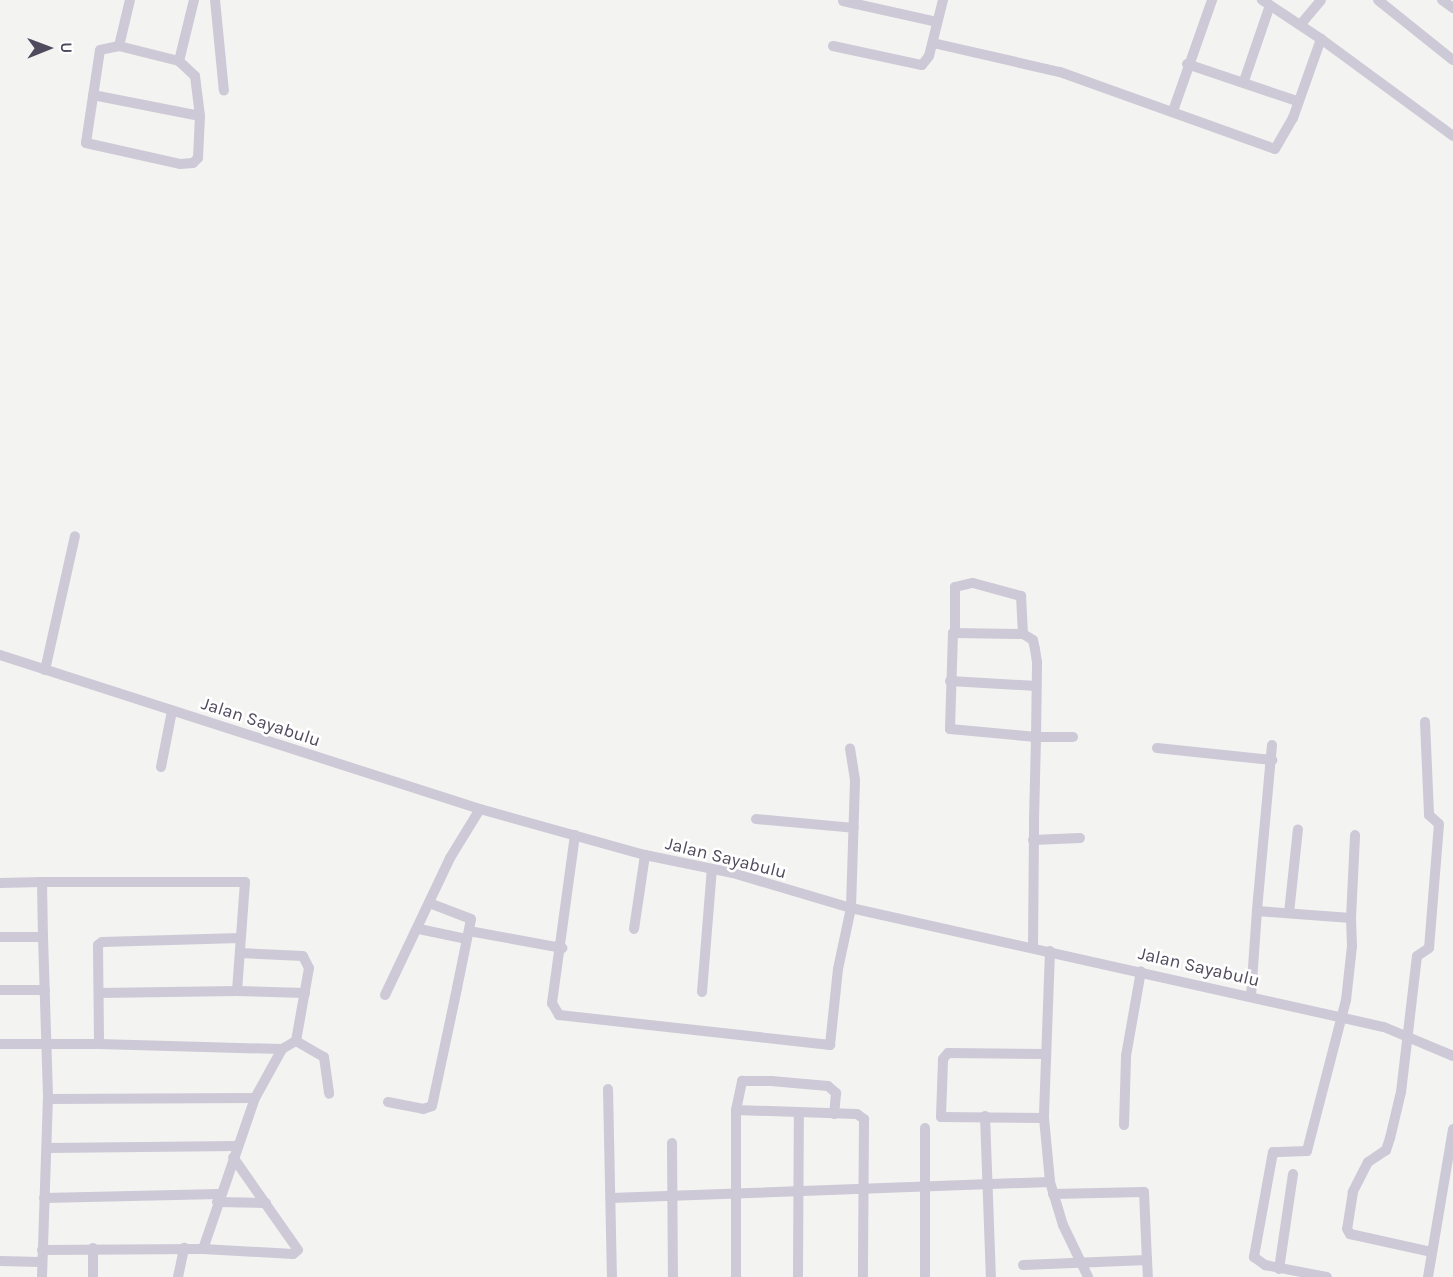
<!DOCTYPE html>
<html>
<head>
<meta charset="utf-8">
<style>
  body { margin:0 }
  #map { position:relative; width:1453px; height:1277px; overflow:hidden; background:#f3f3f1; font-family:Karla,sans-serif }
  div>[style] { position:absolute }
  .minor>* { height:10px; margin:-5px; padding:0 5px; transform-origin:5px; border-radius:5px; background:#cdc9d6 }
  span { translate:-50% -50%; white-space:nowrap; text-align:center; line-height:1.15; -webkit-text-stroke:5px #fff; paint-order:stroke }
  .street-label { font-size:18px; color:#504a5d }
  .north { position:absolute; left:18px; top:18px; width:60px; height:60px; -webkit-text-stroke:4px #fff; paint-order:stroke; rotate:89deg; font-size:16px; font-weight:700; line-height:24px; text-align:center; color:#504a5d }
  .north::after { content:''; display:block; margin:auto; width:21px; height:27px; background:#504a5d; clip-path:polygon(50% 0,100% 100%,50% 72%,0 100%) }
</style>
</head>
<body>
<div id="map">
  <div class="minor">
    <i style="left:215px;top:0;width:91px;rotate:84.4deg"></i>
    <i style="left:1378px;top:0;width:96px;rotate:38.7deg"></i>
    <i style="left:1442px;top:0;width:14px;rotate:36deg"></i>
    <i style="left:843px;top:1px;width:96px;rotate:12.6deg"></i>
    <i style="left:1301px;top:24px;width:31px;rotate:-50deg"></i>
    <i style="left:1321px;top:39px;width:164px;rotate:36.3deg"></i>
    <i style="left:933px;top:43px;width:130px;rotate:12.9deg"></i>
    <i style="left:1060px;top:72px;width:228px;rotate:19.7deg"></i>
    <i style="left:1275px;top:149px;width:36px;rotate:-60deg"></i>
    <i style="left:1293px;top:118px;width:84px;rotate:-70.5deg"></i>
    <i style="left:1321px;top:39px;width:71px;rotate:-146.5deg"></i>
    <i style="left:119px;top:46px;width:19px;rotate:168deg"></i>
    <i style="left:100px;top:50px;width:94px;rotate:98.6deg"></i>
    <i style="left:86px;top:143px;width:96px;rotate:12.6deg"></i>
    <i style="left:180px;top:164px;width:13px;rotate:-4deg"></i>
    <i style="left:193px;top:163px;width:7px;rotate:-45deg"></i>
    <i style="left:198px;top:158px;width:42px;rotate:-87.3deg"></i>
    <i style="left:200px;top:116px;width:40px;rotate:-97.1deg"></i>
    <i style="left:195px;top:76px;width:22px;rotate:-137deg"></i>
    <i style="left:179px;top:61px;width:62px;rotate:-166deg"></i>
    <i style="left:119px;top:46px;width:47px;rotate:-76.6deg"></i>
    <i style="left:833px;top:46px;width:91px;rotate:12.1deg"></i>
    <i style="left:922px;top:65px;width:11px;rotate:-52deg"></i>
    <i style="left:929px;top:56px;width:58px;rotate:-76deg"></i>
    <i style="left:179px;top:61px;width:63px;rotate:-76.2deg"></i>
    <i style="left:1187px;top:64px;width:116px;rotate:18.6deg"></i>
    <i style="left:1244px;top:81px;width:80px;rotate:-71.1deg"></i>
    <i style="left:93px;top:95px;width:109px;rotate:11.1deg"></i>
    <i style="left:1173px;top:111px;width:118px;rotate:-70.6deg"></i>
    <i style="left:955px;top:632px;width:45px;rotate:-90deg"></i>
    <i style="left:955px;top:587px;width:18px;rotate:-13deg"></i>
    <i style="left:973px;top:583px;width:50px;rotate:15.2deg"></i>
    <i style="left:1021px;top:596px;width:38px;rotate:87deg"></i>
    <i style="left:0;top:655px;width:504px;rotate:17.79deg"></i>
    <i style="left:480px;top:809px;width:171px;rotate:15.6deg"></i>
    <i style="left:645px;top:855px;width:90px;rotate:11.6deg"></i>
    <i style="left:733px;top:873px;width:123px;rotate:16.5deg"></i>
    <i style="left:851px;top:908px;width:546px;rotate:12.59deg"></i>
    <i style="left:1384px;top:1027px;width:75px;rotate:22.8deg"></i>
    <i style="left:45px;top:670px;width:137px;rotate:-77.4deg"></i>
    <i style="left:950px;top:681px;width:86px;rotate:3.3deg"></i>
    <i style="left:1425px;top:722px;width:93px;rotate:87.5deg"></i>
    <i style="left:1429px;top:815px;width:13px;rotate:42deg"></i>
    <i style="left:1439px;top:824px;width:124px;rotate:94.6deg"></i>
    <i style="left:1429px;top:948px;width:14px;rotate:146deg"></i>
    <i style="left:1417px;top:956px;width:137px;rotate:96.7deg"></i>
    <i style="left:1401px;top:1092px;width:47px;rotate:103.4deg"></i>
    <i style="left:1390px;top:1138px;width:13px;rotate:108deg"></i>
    <i style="left:1386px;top:1150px;width:22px;rotate:146deg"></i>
    <i style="left:1368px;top:1162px;width:34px;rotate:117deg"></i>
    <i style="left:1353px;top:1192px;width:37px;rotate:99deg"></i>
    <i style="left:1347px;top:1229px;width:6px;rotate:59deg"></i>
    <i style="left:1350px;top:1234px;width:83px;rotate:12.5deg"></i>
    <i style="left:1272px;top:745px;width:167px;rotate:95.2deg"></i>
    <i style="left:1257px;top:911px;width:94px;rotate:4.3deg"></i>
    <i style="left:1351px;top:918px;width:28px;rotate:88deg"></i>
    <i style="left:1352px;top:946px;width:54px;rotate:96.3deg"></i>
    <i style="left:1346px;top:1000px;width:156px;rotate:104.5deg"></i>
    <i style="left:1307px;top:1151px;width:34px;rotate:178deg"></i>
    <i style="left:1273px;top:1152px;width:107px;rotate:100.3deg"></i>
    <i style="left:1254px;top:1257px;width:14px;rotate:36deg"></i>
    <i style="left:1265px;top:1265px;width:63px;rotate:11deg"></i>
    <i style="left:1157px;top:748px;width:116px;rotate:6deg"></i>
    <i style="left:161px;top:767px;width:57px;rotate:-78.9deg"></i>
    <i style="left:756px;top:819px;width:98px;rotate:5.2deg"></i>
    <i style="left:575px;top:835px;width:170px;rotate:97.8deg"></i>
    <i style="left:552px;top:1003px;width:14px;rotate:60deg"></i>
    <i style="left:559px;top:1015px;width:273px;rotate:6.3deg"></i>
    <i style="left:830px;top:1045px;width:76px;rotate:-84deg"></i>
    <i style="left:838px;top:969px;width:62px;rotate:-78deg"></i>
    <i style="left:851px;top:908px;width:128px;rotate:-88.2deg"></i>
    <i style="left:855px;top:780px;width:32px;rotate:-99deg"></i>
    <i style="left:1033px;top:840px;width:47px;rotate:-2.4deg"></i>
    <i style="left:42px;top:882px;width:203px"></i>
    <i style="left:245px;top:882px;width:109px;rotate:94.2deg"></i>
    <i style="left:237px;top:991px;width:138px;rotate:179.2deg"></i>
    <i style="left:0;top:883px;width:42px;rotate:-1.4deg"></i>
    <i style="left:42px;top:882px;width:55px;rotate:89deg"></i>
    <i style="left:43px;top:937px;width:43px;rotate:180deg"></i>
    <i style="left:1289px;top:913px;width:84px;rotate:-83.9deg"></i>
    <i style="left:1351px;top:918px;width:83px;rotate:-87.2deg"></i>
    <i style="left:419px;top:929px;width:48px;rotate:12deg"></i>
    <i style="left:634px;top:929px;width:75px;rotate:-81.5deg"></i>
    <i style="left:469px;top:931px;width:95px;rotate:10.4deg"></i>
    <i style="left:43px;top:937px;width:162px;rotate:88.2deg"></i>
    <i style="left:48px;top:1099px;width:207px;rotate:-0.3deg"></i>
    <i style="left:240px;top:938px;width:138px;rotate:178.3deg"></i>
    <i style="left:102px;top:942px;width:5px;rotate:143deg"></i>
    <i style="left:98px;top:945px;width:99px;rotate:89.4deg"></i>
    <i style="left:99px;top:1044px;width:183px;rotate:1.6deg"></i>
    <i style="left:1033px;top:945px;width:125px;rotate:-89.5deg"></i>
    <i style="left:1034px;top:820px;width:83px;rotate:-88.6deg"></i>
    <i style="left:1036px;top:737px;width:75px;rotate:-89.2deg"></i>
    <i style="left:1037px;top:662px;width:13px;rotate:-99deg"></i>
    <i style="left:1035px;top:649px;width:9px;rotate:-103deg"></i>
    <i style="left:1033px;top:640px;width:12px;rotate:-149deg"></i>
    <i style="left:1023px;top:634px;width:70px;rotate:-179.2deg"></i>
    <i style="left:953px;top:633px;width:96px;rotate:91.8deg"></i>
    <i style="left:950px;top:729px;width:86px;rotate:5.3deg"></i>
    <i style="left:1036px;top:737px;width:37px"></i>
    <i style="left:1050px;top:951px;width:167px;rotate:92.1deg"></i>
    <i style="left:1044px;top:1118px;width:64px;rotate:84.6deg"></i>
    <i style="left:0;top:990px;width:45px"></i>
    <i style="left:237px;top:991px;width:68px;rotate:1.7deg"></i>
    <i style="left:702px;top:992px;width:123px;rotate:-85.4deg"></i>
    <i style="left:385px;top:995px;width:152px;rotate:-64.6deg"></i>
    <i style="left:450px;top:858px;width:57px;rotate:-58.5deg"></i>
    <i style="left:1251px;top:996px;width:85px;rotate:-86deg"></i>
    <i style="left:296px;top:1041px;width:32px;rotate:30deg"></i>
    <i style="left:324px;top:1057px;width:37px;rotate:82deg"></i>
    <i style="left:0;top:1044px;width:99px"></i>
    <i style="left:608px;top:1089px;width:188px;rotate:88.8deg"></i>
    <i style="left:388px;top:1102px;width:36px;rotate:11deg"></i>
    <i style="left:423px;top:1109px;width:9px;rotate:-18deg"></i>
    <i style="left:432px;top:1106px;width:121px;rotate:-78deg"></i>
    <i style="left:457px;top:988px;width:70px;rotate:-78.5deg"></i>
    <i style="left:471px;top:919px;width:45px;rotate:-159.1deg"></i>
    <i style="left:736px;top:1110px;width:30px;rotate:-78deg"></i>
    <i style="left:742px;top:1081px;width:29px"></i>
    <i style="left:771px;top:1081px;width:57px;rotate:5deg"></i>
    <i style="left:828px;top:1086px;width:11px;rotate:41deg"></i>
    <i style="left:836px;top:1093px;width:21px;rotate:95deg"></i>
    <i style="left:985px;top:1116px;width:161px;rotate:87.9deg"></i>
    <i style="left:1044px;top:1118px;width:103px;rotate:-179.4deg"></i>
    <i style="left:941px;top:1117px;width:58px;rotate:-88deg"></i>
    <i style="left:943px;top:1059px;width:8px;rotate:-50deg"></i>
    <i style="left:948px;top:1053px;width:97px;rotate:0.6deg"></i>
    <i style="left:1124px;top:1125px;width:69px;rotate:-88.3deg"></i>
    <i style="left:1126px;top:1056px;width:86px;rotate:-80deg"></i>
    <i style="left:925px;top:1128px;width:149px;rotate:90deg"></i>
    <i style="left:672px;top:1143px;width:134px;rotate:89.6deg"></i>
    <i style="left:48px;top:1148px;width:189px;rotate:-0.6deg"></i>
    <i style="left:1053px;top:1194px;width:91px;rotate:-1.3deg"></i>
    <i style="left:1144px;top:1192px;width:68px;rotate:87.5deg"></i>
    <i style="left:44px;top:1198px;width:175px;rotate:-1.3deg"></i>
    <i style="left:611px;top:1198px;width:439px;rotate:-2.1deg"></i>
    <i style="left:1050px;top:1182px;width:45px;rotate:73.2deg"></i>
    <i style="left:1063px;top:1225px;width:58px;rotate:64.3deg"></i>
    <i style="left:217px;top:1202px;width:49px;rotate:1.2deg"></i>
    <i style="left:93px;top:1248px;width:29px;rotate:90deg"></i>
    <i style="left:203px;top:1249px;width:90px;rotate:3.2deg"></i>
    <i style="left:293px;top:1254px;width:6px;rotate:-39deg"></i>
    <i style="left:298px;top:1250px;width:113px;rotate:-125deg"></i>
    <i style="left:42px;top:1250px;width:161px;rotate:-0.4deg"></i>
    <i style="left:203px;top:1249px;width:160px;rotate:-71deg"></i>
    <i style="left:255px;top:1098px;width:56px;rotate:-61.1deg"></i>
    <i style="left:282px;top:1049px;width:16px;rotate:-30deg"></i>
    <i style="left:296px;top:1041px;width:74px;rotate:-79.9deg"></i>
    <i style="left:309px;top:968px;width:13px;rotate:-117deg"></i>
    <i style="left:303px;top:956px;width:63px;rotate:-177.3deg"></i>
    <i style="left:0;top:1261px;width:41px;rotate:1.4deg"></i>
    <i style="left:1023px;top:1265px;width:124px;rotate:-2.3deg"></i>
    <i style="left:1147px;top:1260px;width:17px;rotate:87deg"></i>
    <i style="left:1279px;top:1269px;width:96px;rotate:-81.6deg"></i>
    <i style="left:42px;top:1277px;width:178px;rotate:-88.1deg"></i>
    <i style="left:178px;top:1277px;width:30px;rotate:-78deg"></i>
    <i style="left:736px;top:1277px;width:167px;rotate:-90deg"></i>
    <i style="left:736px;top:1110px;width:121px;rotate:1.9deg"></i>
    <i style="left:857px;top:1114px;width:9px;rotate:36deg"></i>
    <i style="left:864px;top:1119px;width:158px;rotate:90.4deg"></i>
    <i style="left:798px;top:1277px;width:164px;rotate:-89.7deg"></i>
    <i style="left:1428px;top:1277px;width:150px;rotate:-80.4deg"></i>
  </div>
  <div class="street-label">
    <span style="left:261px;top:722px;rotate:18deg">Jalan Sayabulu</span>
    <span style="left:726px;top:858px;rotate:14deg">Jalan Sayabulu</span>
    <span style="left:1199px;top:967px;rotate:13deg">Jalan Sayabulu</span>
  </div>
  <div class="north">U</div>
</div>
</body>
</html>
